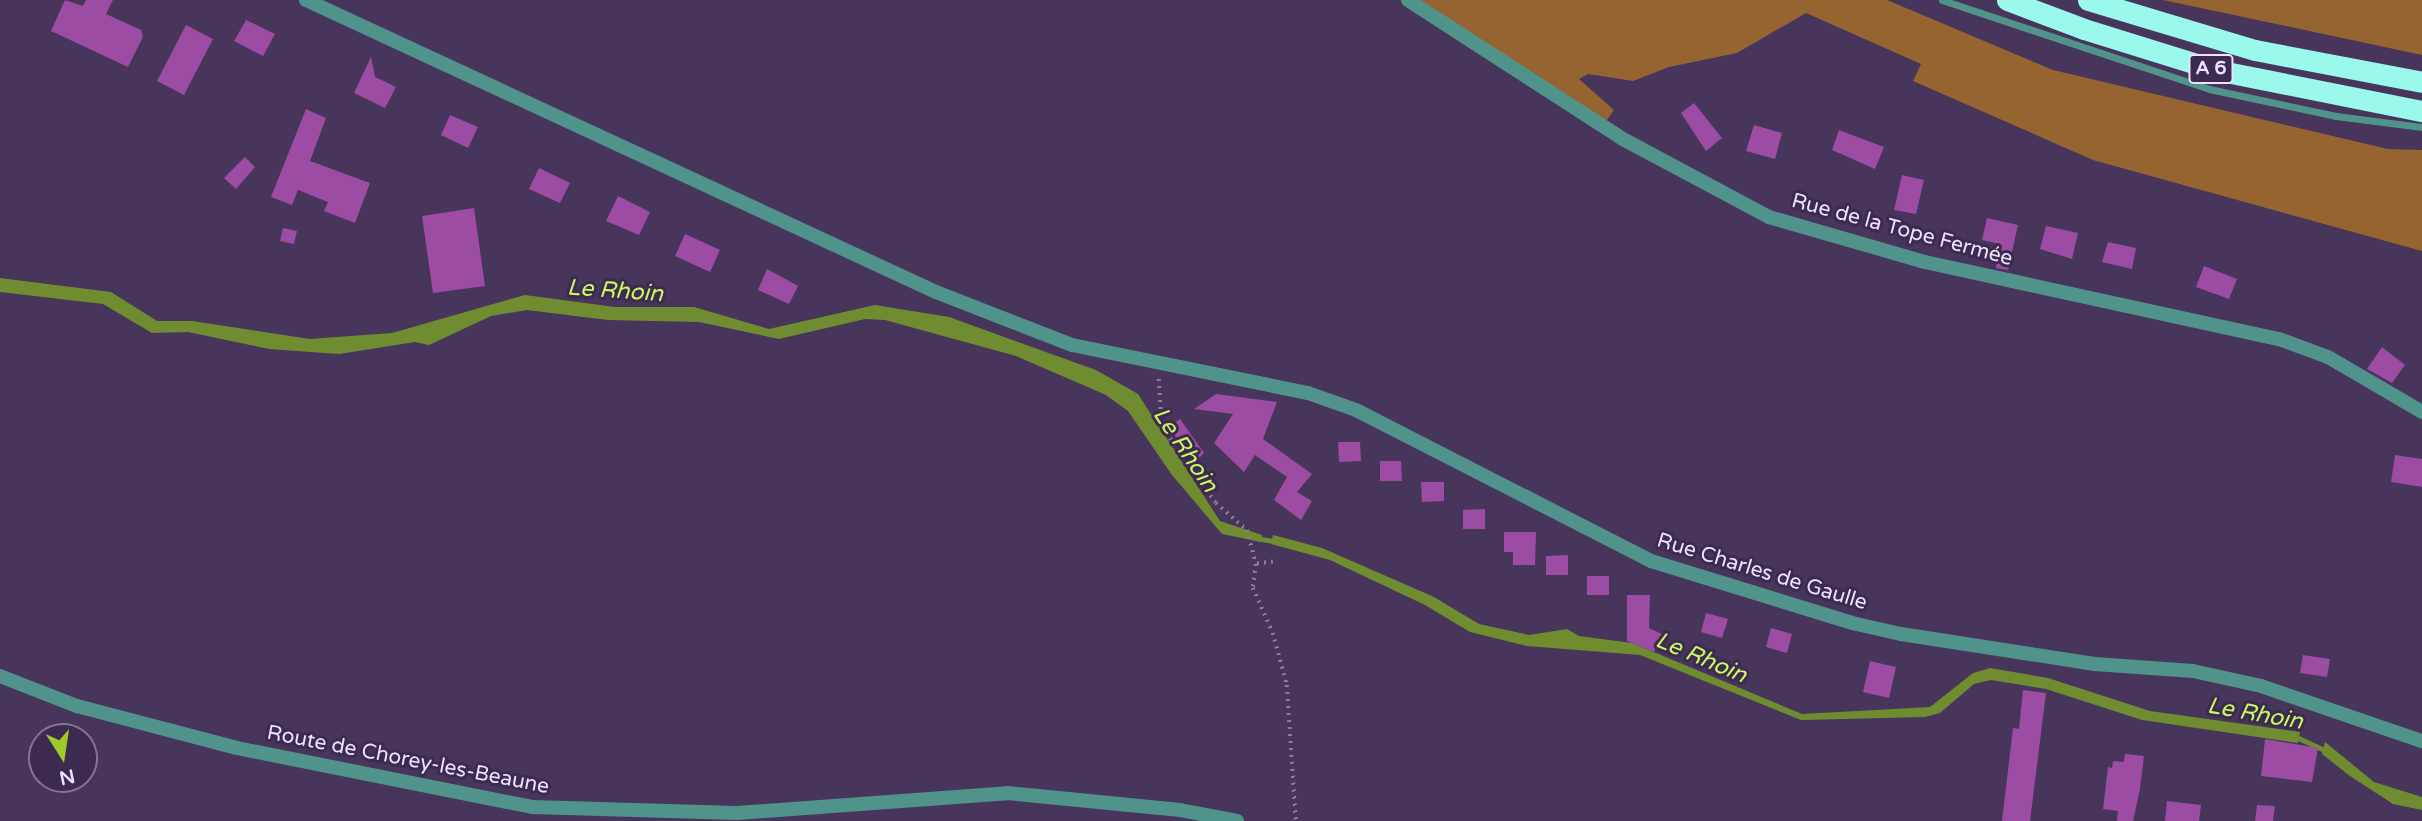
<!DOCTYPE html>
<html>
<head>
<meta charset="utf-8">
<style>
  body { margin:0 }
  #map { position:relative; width:2422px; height:821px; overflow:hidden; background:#47355c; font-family:"Varela Round",sans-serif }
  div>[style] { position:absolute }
  .forest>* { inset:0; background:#956430 }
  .water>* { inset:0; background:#708c30 }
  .stream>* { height:5px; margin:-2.5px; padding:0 2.5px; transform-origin:2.5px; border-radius:2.5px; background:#708c30 }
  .building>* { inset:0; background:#9c4ca3 }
  .path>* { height:3.5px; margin-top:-1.75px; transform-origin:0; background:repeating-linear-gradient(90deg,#8b7c9d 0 2px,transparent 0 7px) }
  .service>* { height:7px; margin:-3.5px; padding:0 3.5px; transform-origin:3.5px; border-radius:3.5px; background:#50938a }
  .minor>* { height:14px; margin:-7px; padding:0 7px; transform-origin:7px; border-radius:7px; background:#50938a }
  .tertiary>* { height:14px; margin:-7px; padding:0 7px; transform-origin:7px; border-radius:7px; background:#50938a }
  .motorway>* { height:21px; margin:-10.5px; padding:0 10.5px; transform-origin:10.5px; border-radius:10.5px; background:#9af9ec }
  span { translate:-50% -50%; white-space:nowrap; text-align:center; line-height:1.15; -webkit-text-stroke:6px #3d2a51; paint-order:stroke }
  .shield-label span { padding:2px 5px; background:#3d2a51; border:2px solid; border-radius:5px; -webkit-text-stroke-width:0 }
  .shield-label { font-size:19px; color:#ece2fb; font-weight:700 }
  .street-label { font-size:21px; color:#ece2fb }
  .water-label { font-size:23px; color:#c9f960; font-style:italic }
  .north { position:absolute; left:28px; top:723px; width:70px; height:70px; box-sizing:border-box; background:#3d2a51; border:2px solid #837495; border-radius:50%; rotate:168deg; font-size:19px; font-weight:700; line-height:28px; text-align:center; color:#ece2fb }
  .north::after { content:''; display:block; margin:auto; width:24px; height:32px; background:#9eca2e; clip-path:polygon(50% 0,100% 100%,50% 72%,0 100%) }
</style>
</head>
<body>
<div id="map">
  <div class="forest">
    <i style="clip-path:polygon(1413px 0,1887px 0,2053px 70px,2388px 149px,2422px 150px,2422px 251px,2093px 160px,1913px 81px,1921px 64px,1806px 13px,1737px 53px,1669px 67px,1633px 81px,1588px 74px,1579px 79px,1614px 110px,1604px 124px)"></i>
    <i style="clip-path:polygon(2163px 0,2422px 0,2422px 55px)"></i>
  </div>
  <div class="water">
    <i style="clip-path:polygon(0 278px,111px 292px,157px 321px,192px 321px,310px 339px,392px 333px,525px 295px,615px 307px,694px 307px,769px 329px,875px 305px,949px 317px,1096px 370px,1138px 394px,1220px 521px,1262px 535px,1261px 542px,1222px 534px,1172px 475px,1128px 411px,1106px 395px,1016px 356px,885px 320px,865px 319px,779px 339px,699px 322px,608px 320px,527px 310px,491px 316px,429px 345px,415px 342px,339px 354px,269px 349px,188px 332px,152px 333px,103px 304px,0 292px)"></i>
    <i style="clip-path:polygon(1273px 535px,1322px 548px,1434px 597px,1479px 624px,1529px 635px,1567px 629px,1579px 636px,1632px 643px,1802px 714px,1930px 707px,1973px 673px,1990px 668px,2048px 678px,2150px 711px,2300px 732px,2298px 743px,2142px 720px,2046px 689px,1991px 680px,1974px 684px,1940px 713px,1925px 717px,1801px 720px,1640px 655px,1527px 646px,1470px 632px,1425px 605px,1330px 560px,1271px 544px)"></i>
    <i style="clip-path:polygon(2325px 742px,2374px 782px,2422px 797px,2422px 810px,2393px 804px,2350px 776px,2322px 754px)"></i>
  </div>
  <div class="stream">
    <i style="left:1256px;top:538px;width:22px;rotate:10deg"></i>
    <i style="left:2294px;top:736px;width:35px;rotate:25deg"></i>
  </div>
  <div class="building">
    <i style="clip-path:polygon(65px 0,83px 6px,86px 0,113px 0,106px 14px,141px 30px,143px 37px,128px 67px,51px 31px)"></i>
    <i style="clip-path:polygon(246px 20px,275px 34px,263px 56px,234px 41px)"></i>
    <i style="clip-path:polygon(186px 25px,213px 39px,184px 95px,157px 81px)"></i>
    <i style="clip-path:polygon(371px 57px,375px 77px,396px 87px,385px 108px,354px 93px)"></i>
    <i style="clip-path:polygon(1694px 103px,1722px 138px,1706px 151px,1681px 113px)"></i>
    <i style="clip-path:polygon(306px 109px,326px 118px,310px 161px,370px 183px,355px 223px,324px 211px,328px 202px,298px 190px,292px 205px,271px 197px)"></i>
    <i style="clip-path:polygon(450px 115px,478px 127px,468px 148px,441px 135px)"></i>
    <i style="clip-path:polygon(1754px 125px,1782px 133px,1775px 159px,1746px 151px)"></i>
    <i style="clip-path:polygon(1839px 130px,1884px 147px,1875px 169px,1832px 150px)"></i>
    <i style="clip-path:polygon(245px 157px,255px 167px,236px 189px,224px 178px)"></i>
    <i style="clip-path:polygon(539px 168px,570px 183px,560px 203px,529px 189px)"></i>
    <i style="clip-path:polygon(1902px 175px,1924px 180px,1916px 214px,1894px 210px)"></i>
    <i style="clip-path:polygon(618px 196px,650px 212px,639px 235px,606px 221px)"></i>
    <i style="clip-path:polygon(474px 208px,485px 286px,433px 293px,422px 216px)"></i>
    <i style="clip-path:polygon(1987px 218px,2018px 225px,2008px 270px,1996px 268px,2000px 244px,1982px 240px)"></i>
    <i style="clip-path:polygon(2046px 226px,2078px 233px,2072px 259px,2040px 249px)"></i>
    <i style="clip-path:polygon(283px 228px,297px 231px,294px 244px,280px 241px)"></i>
    <i style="clip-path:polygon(685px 234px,720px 250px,710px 272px,675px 256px)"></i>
    <i style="clip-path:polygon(2108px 242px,2136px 248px,2132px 269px,2102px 262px)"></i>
    <i style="clip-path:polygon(2204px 266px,2237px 279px,2229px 299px,2196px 287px)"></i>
    <i style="clip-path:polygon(767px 269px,798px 286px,789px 304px,758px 290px)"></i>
    <i style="clip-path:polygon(2382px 347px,2405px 365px,2392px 383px,2367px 369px)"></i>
    <i style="clip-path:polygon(1216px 394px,1277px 402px,1263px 439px,1312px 474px,1297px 492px,1312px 501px,1301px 520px,1274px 500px,1287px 477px,1255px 455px,1244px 472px,1214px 443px,1233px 414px,1194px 409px)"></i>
    <i style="clip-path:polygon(1180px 419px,1204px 453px,1194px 463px,1169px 427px)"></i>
    <i style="clip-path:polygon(1338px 442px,1360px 442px,1361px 461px,1339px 462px)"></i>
    <i style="clip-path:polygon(2395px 455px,2422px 459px,2422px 487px,2391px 482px)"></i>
    <i style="clip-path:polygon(1380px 461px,1401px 461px,1402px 481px,1380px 481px)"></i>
    <i style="clip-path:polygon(1421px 482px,1444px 482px,1444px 501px,1422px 502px)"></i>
    <i style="clip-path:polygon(1485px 509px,1485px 529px,1463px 529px,1463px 510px)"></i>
    <i style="clip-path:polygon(1504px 532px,1536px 532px,1535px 565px,1513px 565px,1513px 552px,1504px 552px)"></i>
    <i style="clip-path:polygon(1568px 555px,1568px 575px,1546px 575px,1546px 556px)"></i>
    <i style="clip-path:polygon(1587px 576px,1609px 576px,1609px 595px,1587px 595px)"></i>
    <i style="clip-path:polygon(1627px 595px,1650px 595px,1649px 628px,1662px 634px,1654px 652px,1627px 641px)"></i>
    <i style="clip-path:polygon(1706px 613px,1728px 619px,1722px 638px,1701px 632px)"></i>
    <i style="clip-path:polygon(1771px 628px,1792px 634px,1787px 653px,1766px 647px)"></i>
    <i style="clip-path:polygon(2303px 655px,2330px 659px,2327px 677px,2300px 673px)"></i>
    <i style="clip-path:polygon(1870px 661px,1896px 667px,1889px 698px,1863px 692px)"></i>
    <i style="clip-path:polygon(2023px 690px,2046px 693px,2030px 821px,2002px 821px,2013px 728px,2019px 729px)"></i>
    <i style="clip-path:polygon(2265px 739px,2318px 748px,2312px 782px,2261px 776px)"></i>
    <i style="clip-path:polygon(2125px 754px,2144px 756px,2140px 789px,2133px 821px,2117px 821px,2118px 811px,2103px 809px,2108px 767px,2112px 768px,2113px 761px,2124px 762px)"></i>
    <i style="clip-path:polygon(2167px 801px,2201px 805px,2199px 821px,2165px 821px)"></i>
    <i style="clip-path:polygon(2257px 805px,2275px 806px,2273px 821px,2255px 821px)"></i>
  </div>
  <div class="path">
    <i style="left:1159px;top:379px;width:48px;rotate:86.4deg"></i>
    <i style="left:1162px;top:427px;width:93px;rotate:54.6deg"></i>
    <i style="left:1216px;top:503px;width:41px;rotate:41.1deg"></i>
    <i style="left:1247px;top:530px;width:35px;rotate:75deg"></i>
    <i style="left:1273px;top:562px;width:17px;rotate:173deg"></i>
    <i style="left:1256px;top:564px;width:24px;rotate:97deg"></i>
    <i style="left:1253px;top:588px;width:49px;rotate:66deg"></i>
    <i style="left:1273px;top:633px;width:54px;rotate:74.9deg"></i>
    <i style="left:1287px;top:685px;width:136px;rotate:86.2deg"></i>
  </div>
  <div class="service">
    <i style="left:1942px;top:0;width:281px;rotate:18.4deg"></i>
    <i style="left:2209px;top:89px;width:130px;rotate:12deg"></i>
    <i style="left:2336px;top:116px;width:87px;rotate:7.3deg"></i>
  </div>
  <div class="minor">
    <i style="left:1408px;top:0;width:254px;rotate:32.9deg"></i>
    <i style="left:1621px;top:138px;width:168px;rotate:28.1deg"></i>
    <i style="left:1769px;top:217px;width:162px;rotate:16.1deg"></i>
    <i style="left:1925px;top:262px;width:362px;rotate:12.3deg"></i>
    <i style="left:2279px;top:339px;width:52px;rotate:20.2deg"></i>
    <i style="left:2328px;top:357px;width:109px;rotate:30.3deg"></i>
  </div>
  <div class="tertiary">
    <i style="left:306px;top:0;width:694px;rotate:24.87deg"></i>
    <i style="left:936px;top:292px;width:146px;rotate:21.3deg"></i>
    <i style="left:1072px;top:345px;width:241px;rotate:11.5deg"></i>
    <i style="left:1308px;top:393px;width:51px;rotate:19.5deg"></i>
    <i style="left:1356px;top:410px;width:331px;rotate:27.1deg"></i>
    <i style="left:1651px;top:561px;width:210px;rotate:17.1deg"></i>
    <i style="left:1852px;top:623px;width:50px;rotate:12.7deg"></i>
    <i style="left:1901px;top:634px;width:196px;rotate:8.8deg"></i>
    <i style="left:2095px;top:664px;width:98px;rotate:4.1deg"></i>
    <i style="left:2193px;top:671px;width:70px;rotate:12.4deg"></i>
    <i style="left:2261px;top:686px;width:170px;rotate:18.9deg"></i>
    <i style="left:0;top:676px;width:83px;rotate:21.3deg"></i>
    <i style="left:77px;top:706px;width:165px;rotate:14.7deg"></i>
    <i style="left:237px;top:748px;width:301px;rotate:11.3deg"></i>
    <i style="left:532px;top:807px;width:205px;rotate:1.7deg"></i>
    <i style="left:737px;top:813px;width:271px;rotate:-4.2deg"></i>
    <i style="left:1007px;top:793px;width:174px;rotate:5.6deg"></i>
    <i style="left:1180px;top:810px;width:58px;rotate:10.9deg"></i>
  </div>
  <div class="motorway">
    <i style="left:2007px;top:0;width:82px;rotate:20.6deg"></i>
    <i style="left:2084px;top:29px;width:138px;rotate:17.3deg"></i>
    <i style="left:2216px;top:70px;width:210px;rotate:11.3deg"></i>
    <i style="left:2088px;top:0;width:174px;rotate:16.7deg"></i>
    <i style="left:2255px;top:50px;width:170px;rotate:10.8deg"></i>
  </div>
  <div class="shield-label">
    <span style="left:2211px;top:69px">A 6</span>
  </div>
  <div class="street-label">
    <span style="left:1902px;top:230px;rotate:15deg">Rue de la Tope Fermée</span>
    <span style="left:1762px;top:572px;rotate:17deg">Rue Charles de Gaulle</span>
    <span style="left:408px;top:760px;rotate:11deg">Route de Chorey-les-Beaune</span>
  </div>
  <div class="water-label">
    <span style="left:615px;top:291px;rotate:4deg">Le Rhoin</span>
    <span style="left:1185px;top:450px;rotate:56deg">Le Rhoin</span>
    <span style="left:1701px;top:658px;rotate:23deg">Le Rhoin</span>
    <span style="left:2255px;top:714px;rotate:10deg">Le Rhoin</span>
  </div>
  <div class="north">N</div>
</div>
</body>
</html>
